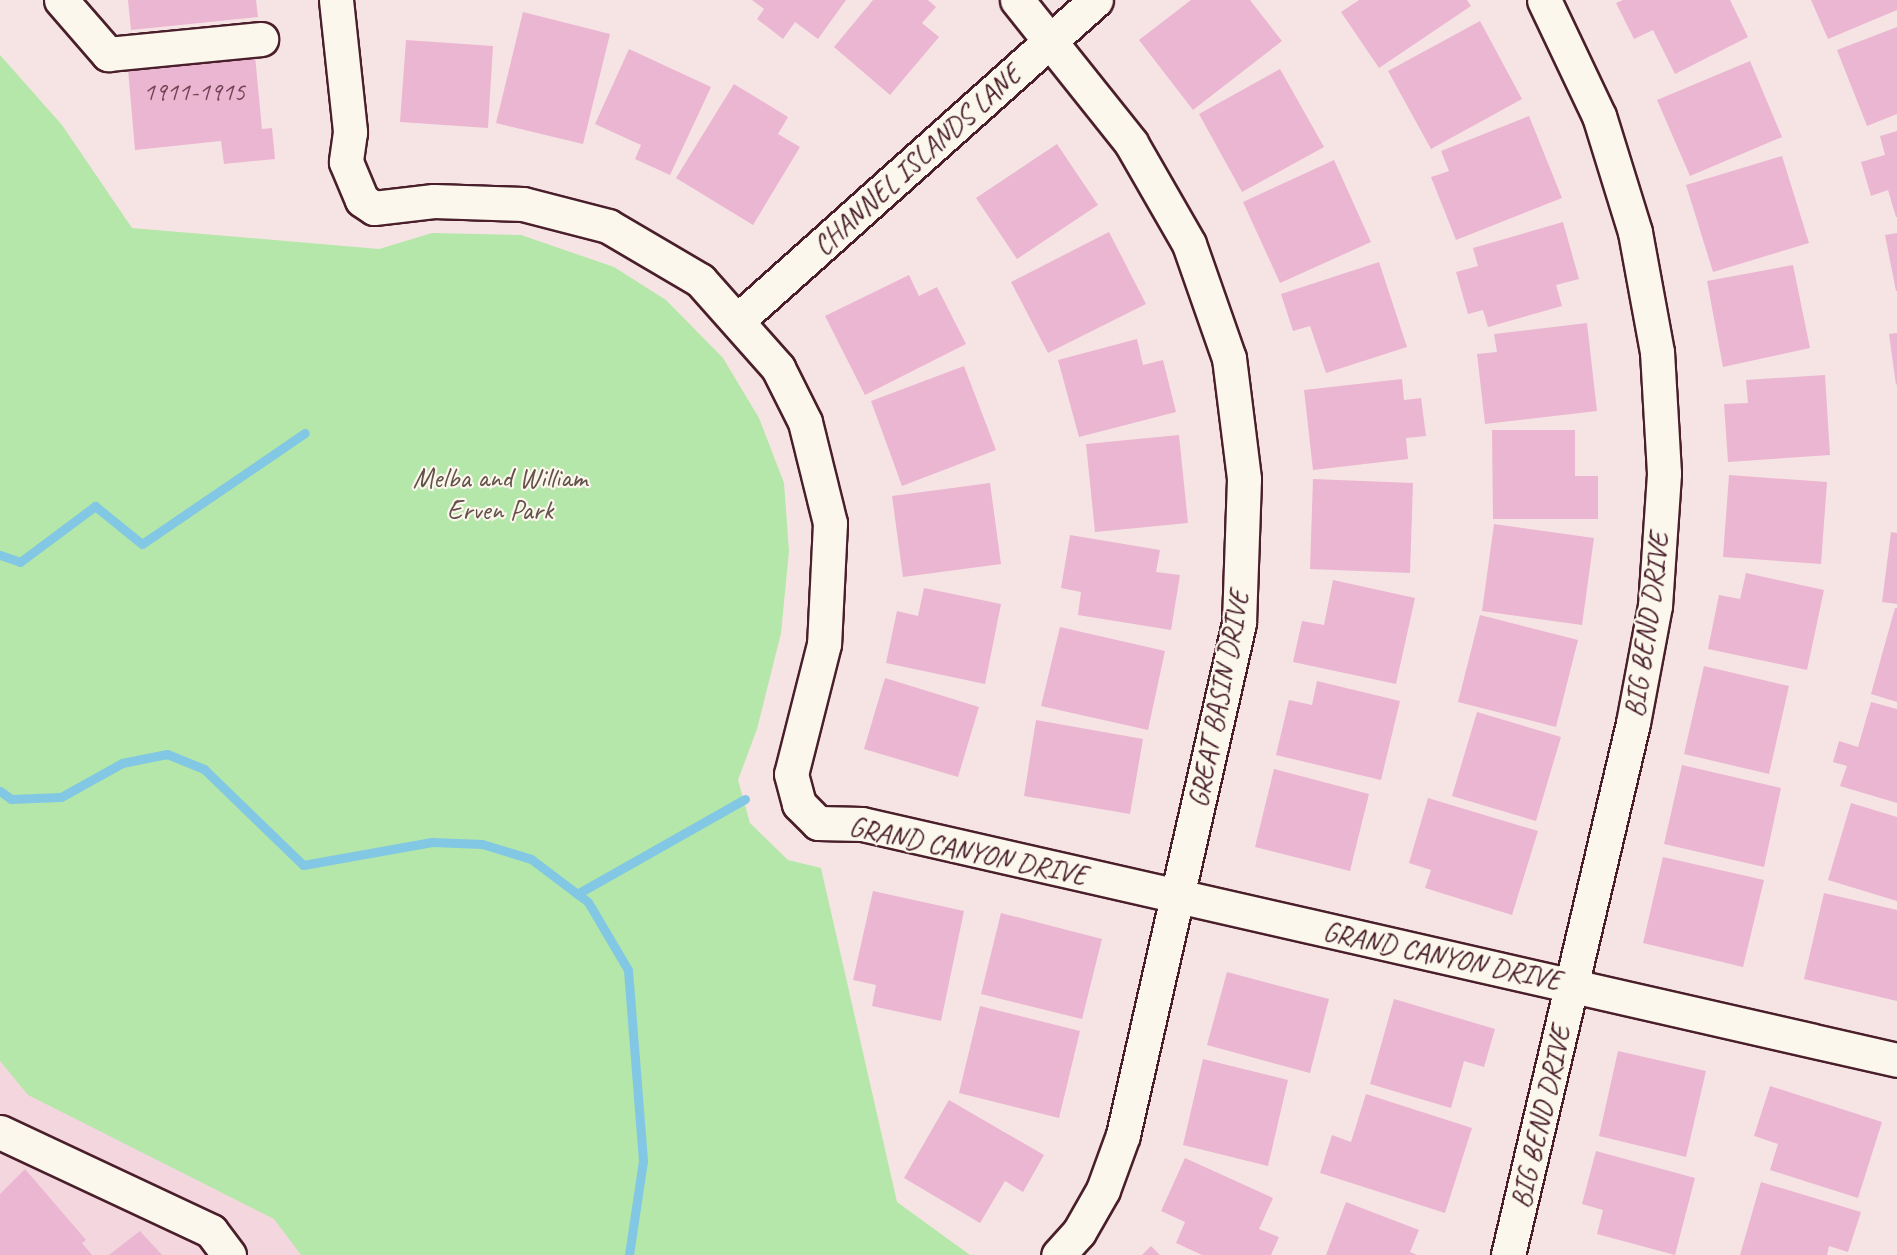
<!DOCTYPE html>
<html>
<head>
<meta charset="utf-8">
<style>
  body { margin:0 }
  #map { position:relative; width:1897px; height:1255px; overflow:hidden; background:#f6e4e4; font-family:Caveat,sans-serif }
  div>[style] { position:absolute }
  .built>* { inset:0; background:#f3d6de }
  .green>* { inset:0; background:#b4e7a9 }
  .stream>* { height:9px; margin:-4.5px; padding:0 4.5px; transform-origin:4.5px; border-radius:4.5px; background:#82c7e3 }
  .building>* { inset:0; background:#ebb6d1 }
  .roads { filter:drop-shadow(2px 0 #4a1f2b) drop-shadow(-2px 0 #4a1f2b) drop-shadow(0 2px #4a1f2b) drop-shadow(0 -2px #4a1f2b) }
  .minor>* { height:33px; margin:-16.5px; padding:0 16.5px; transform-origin:16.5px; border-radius:16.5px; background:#fbf7ec }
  span { translate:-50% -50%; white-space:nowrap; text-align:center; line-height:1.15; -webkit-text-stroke:4.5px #fbf7ec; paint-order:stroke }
  .number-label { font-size:26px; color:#724554 }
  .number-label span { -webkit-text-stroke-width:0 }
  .street-label { font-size:28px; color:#4a1f2b }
  .park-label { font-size:28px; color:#64514a }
</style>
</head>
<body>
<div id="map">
  <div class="built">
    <i style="clip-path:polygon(0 1061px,28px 1095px,274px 1219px,301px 1255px,0 1255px)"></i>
  </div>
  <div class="green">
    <i style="clip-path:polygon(0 55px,62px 125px,132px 228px,379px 249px,432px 233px,521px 235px,614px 267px,666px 300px,723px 358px,759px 418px,784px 483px,789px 551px,781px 633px,757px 729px,738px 780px,750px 823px,788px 860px,821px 868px,897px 1202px,970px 1255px,301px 1255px,274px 1219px,28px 1095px,0 1061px)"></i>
  </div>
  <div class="stream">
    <i style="left:0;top:555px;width:21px;rotate:19deg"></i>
    <i style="left:20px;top:562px;width:94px;rotate:-36.7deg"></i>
    <i style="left:95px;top:506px;width:60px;rotate:39deg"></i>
    <i style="left:142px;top:544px;width:197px;rotate:-34.3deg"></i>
    <i style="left:0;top:791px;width:14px;rotate:36deg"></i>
    <i style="left:11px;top:799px;width:50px;rotate:-2.3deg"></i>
    <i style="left:61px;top:797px;width:70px;rotate:-29.1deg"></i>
    <i style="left:122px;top:763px;width:46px;rotate:-11.3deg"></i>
    <i style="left:167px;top:754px;width:40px;rotate:22deg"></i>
    <i style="left:204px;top:769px;width:138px;rotate:44.1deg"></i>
    <i style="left:303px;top:865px;width:131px;rotate:-10.1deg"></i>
    <i style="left:432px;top:842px;width:50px;rotate:2.3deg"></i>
    <i style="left:482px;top:844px;width:51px;rotate:17deg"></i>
    <i style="left:531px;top:859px;width:71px;rotate:37deg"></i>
    <i style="left:588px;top:902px;width:79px;rotate:59.5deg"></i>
    <i style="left:628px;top:970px;width:192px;rotate:85.5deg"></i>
    <i style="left:643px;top:1161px;width:95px;rotate:98.5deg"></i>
    <i style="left:577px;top:894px;width:193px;rotate:-29.5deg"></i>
  </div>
  <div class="building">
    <i style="clip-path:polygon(128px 0,256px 0,258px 17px,131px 30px)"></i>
    <i style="clip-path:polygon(752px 0,846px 0,818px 39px,795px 22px,783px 39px,757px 19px,764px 9px)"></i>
    <i style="clip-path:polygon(873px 0,928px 0,936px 7px,922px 23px,939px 37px,890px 95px,834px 47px)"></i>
    <i style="clip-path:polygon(1191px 0,1250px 0,1282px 41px,1193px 110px,1139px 40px)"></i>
    <i style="clip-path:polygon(1359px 0,1467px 0,1471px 6px,1379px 68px,1341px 12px)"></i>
    <i style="clip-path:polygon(1623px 0,1730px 0,1748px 37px,1675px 74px,1653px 30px,1634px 39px,1616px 3px)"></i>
    <i style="clip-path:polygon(1811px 0,1897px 0,1897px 10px,1828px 39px)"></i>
    <i style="clip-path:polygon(523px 12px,610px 34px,583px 144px,496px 123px)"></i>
    <i style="clip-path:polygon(1480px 21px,1522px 99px,1431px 149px,1388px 71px)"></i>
    <i style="clip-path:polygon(1897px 27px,1897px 114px,1867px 126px,1837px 50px)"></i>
    <i style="clip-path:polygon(406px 40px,493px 46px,488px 128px,400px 122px)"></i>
    <i style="clip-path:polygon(629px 49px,711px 87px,670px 175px,635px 159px,641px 145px,595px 124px)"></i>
    <i style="clip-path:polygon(255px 56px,262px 129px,272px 128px,275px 159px,224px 164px,221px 141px,135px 150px,128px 69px)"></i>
    <i style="clip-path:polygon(1750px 61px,1782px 137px,1690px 176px,1657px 100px)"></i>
    <i style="clip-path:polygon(1280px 69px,1324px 147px,1242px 192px,1199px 114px)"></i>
    <i style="clip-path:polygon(734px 84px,788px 117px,778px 134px,800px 147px,753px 225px,676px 178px)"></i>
    <i style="clip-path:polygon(1529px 116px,1562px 198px,1456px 240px,1431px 177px,1449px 171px,1441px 151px)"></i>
    <i style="clip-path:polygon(1897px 131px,1897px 217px,1896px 217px,1888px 190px,1871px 196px,1861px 162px,1885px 155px,1880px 136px)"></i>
    <i style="clip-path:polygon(1057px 144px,1098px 205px,1017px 259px,976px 198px)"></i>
    <i style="clip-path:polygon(1782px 156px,1809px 243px,1713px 272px,1686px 185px)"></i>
    <i style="clip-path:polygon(1334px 160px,1371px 242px,1280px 283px,1243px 202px)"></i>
    <i style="clip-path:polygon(1563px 222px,1579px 279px,1556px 285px,1562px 306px,1488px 327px,1483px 310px,1468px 314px,1456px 272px,1478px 266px,1473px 248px)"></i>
    <i style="clip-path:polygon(1109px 232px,1146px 304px,1048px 353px,1011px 282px)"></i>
    <i style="clip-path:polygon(1897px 233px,1897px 291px,1896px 291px,1885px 235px)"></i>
    <i style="clip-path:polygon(1379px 262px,1407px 347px,1326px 373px,1310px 326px,1293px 331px,1281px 294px)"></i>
    <i style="clip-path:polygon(1793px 265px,1810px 348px,1723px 367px,1707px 281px)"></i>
    <i style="clip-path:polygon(909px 275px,919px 296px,937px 287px,966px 344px,865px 395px,825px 316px)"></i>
    <i style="clip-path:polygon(1587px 323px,1597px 411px,1485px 424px,1477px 354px,1497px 352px,1494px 334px)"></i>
    <i style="clip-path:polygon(1897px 333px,1897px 384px,1896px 385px,1889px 334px)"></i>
    <i style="clip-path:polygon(1137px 339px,1143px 365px,1163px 360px,1176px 412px,1079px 437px,1058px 360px)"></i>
    <i style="clip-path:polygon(964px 366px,996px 450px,902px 486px,871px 401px)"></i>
    <i style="clip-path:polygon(1825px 375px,1830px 455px,1728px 462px,1724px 404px,1748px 403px,1746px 380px)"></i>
    <i style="clip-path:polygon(1402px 379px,1404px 400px,1421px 398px,1426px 436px,1406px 438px,1408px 459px,1313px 470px,1304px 390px)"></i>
    <i style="clip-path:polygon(1492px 430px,1575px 430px,1575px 476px,1598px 476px,1598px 519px,1493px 519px)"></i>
    <i style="clip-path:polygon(1179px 435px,1188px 523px,1095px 532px,1086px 444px)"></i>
    <i style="clip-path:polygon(1729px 475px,1827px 482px,1821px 564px,1723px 557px)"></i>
    <i style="clip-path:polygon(1313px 479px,1413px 483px,1410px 573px,1310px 569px)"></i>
    <i style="clip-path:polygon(990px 483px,1001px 564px,903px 577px,892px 496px)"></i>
    <i style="clip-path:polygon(1494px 524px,1594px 538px,1582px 625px,1482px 611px)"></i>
    <i style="clip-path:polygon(1891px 532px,1897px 533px,1897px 604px,1882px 602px)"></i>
    <i style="clip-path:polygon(1070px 535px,1160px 550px,1156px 572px,1180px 575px,1171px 630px,1078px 615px,1081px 592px,1061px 588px)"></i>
    <i style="clip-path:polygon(1746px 573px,1824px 590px,1807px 670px,1708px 649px,1719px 595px,1740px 599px)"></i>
    <i style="clip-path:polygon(1333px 580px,1415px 598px,1396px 684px,1293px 662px,1302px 621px,1324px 625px)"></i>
    <i style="clip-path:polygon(924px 588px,1001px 604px,985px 684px,886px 663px,897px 611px,918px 616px)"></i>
    <i style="clip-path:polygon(1895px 608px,1897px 608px,1897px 702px,1871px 694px)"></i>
    <i style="clip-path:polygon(1480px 615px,1578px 640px,1556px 727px,1458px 702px)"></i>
    <i style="clip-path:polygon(1060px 627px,1165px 651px,1148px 730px,1041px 706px)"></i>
    <i style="clip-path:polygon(1704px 666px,1789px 686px,1769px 774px,1684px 754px)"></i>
    <i style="clip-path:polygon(885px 678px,979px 707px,958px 777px,864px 749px)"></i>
    <i style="clip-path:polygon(1317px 681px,1400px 701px,1381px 780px,1276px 755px,1289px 700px,1312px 705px)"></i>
    <i style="clip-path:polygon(1871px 702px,1897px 709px,1897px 803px,1840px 786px,1847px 766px,1833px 762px,1839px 741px,1858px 747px)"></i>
    <i style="clip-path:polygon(1477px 712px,1561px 737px,1536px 821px,1452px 796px)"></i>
    <i style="clip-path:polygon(1036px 720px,1143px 739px,1130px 814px,1024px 796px)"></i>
    <i style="clip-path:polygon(1682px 765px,1781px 788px,1764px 867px,1664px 844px)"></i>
    <i style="clip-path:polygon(1274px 769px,1369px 794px,1350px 871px,1255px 847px)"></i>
    <i style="clip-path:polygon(1428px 798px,1538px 831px,1512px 915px,1425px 888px,1431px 870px,1409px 863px)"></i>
    <i style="clip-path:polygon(1851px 803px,1897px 817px,1897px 901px,1828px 880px)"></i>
    <i style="clip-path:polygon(1663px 857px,1764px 880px,1743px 967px,1643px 943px)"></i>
    <i style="clip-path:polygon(873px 891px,964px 911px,941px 1021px,872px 1006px,876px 985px,853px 980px)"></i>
    <i style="clip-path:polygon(1824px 893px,1897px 910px,1897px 1001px,1804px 979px)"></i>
    <i style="clip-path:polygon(1001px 913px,1102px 939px,1082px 1019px,981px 994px)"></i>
    <i style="clip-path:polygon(1227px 972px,1329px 999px,1310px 1073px,1207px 1045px)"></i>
    <i style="clip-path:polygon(1394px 999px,1495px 1029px,1484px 1067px,1464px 1061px,1451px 1108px,1370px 1084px)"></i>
    <i style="clip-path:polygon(980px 1006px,1080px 1031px,1059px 1118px,959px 1093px)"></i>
    <i style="clip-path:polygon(1618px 1051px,1706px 1071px,1686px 1157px,1599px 1136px)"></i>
    <i style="clip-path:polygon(1203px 1059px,1288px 1080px,1268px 1166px,1183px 1145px)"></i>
    <i style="clip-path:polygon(1770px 1086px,1882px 1122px,1858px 1198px,1770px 1170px,1778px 1144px,1754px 1136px)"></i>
    <i style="clip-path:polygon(1366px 1094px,1472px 1128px,1445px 1213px,1320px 1173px,1332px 1135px,1351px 1142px)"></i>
    <i style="clip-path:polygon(949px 1100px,1044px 1155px,1023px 1192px,1005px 1181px,980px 1223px,904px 1178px)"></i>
    <i style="clip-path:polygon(1596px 1151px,1695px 1178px,1675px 1255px,1597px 1234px,1603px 1210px,1582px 1204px)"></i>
    <i style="clip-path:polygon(1185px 1158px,1273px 1198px,1259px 1229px,1279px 1237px,1271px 1255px,1202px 1255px,1176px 1243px,1185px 1222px,1161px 1211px)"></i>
    <i style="clip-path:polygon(25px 1169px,86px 1240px,82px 1243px,92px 1255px,0 1255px,0 1194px)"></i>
    <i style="clip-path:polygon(1761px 1182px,1861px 1212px,1848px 1252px,1829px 1246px,1827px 1255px,1740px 1255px)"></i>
    <i style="clip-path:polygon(1346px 1202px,1419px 1230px,1410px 1252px,1417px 1255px,1326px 1255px)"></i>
    <i style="clip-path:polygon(140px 1231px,162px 1255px,109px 1255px)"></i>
    <i style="clip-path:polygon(1151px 1246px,1160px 1255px,1142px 1255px)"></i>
  </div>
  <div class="roads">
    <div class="minor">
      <i style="left:61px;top:0;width:72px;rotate:49deg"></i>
      <i style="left:108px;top:54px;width:154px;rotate:-5.6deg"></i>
      <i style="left:336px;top:0;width:133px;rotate:83.9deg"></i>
      <i style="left:350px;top:132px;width:30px;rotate:98deg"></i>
      <i style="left:346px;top:162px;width:41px;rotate:67.2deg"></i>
      <i style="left:362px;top:200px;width:14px;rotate:34deg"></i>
      <i style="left:374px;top:208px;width:60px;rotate:-6.7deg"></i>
      <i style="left:434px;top:201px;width:89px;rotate:1.9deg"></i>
      <i style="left:523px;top:204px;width:88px;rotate:14.5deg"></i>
      <i style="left:608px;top:226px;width:107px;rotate:30.4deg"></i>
      <i style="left:700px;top:280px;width:118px;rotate:48.4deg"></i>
      <i style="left:778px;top:368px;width:60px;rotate:63.4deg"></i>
      <i style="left:805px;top:422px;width:104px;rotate:76.1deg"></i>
      <i style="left:830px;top:523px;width:121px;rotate:92.8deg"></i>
      <i style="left:824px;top:644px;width:134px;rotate:104.2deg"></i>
      <i style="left:791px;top:774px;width:31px;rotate:75deg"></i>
      <i style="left:799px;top:804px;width:27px;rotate:45deg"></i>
      <i style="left:818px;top:823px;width:44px;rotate:1.3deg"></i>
      <i style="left:862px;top:824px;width:1062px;rotate:12.84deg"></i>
      <i style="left:1017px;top:0;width:183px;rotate:51.4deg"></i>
      <i style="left:1131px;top:143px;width:116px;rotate:60.1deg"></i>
      <i style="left:1189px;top:244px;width:121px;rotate:70.7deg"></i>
      <i style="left:1229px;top:358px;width:122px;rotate:82.9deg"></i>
      <i style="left:1244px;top:479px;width:144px;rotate:92deg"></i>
      <i style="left:1239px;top:623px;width:525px;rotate:102.77deg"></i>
      <i style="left:1123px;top:1135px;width:59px;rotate:110deg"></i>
      <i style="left:1103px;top:1190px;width:48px;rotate:119.7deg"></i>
      <i style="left:1079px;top:1232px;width:31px;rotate:132deg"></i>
      <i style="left:738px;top:320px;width:480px;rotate:-41.8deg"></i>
      <i style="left:0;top:1132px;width:233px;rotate:25.1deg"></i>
      <i style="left:211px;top:1231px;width:30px;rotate:53deg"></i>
      <i style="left:1508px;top:1255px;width:546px;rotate:-76.78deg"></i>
      <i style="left:1633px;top:723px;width:119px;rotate:-79.4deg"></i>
      <i style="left:1655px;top:606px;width:133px;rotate:-86.1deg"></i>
      <i style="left:1664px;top:473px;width:121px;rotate:-93.3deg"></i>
      <i style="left:1657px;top:352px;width:122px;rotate:-100.4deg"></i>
      <i style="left:1635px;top:232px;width:121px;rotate:-107.2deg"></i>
      <i style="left:1599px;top:116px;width:128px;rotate:-115.4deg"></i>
    </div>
  </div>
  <div class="number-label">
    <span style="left:194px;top:92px">1911-1915</span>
  </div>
  <div class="street-label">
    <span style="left:917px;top:160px;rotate:-42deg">CHANNEL ISLANDS LANE</span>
    <span style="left:1647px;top:625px;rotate:-82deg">BIG BEND DRIVE</span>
    <span style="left:1219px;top:699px;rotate:-79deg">GREAT BASIN DRIVE</span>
    <span style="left:968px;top:851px;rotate:12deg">GRAND CANYON DRIVE</span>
    <span style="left:1442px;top:956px;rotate:12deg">GRAND CANYON DRIVE</span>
    <span style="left:1541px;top:1117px;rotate:-77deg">BIG BEND DRIVE</span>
  </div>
  <div class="park-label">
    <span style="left:500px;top:494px">Melba and William<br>Erven Park</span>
  </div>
</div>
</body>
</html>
